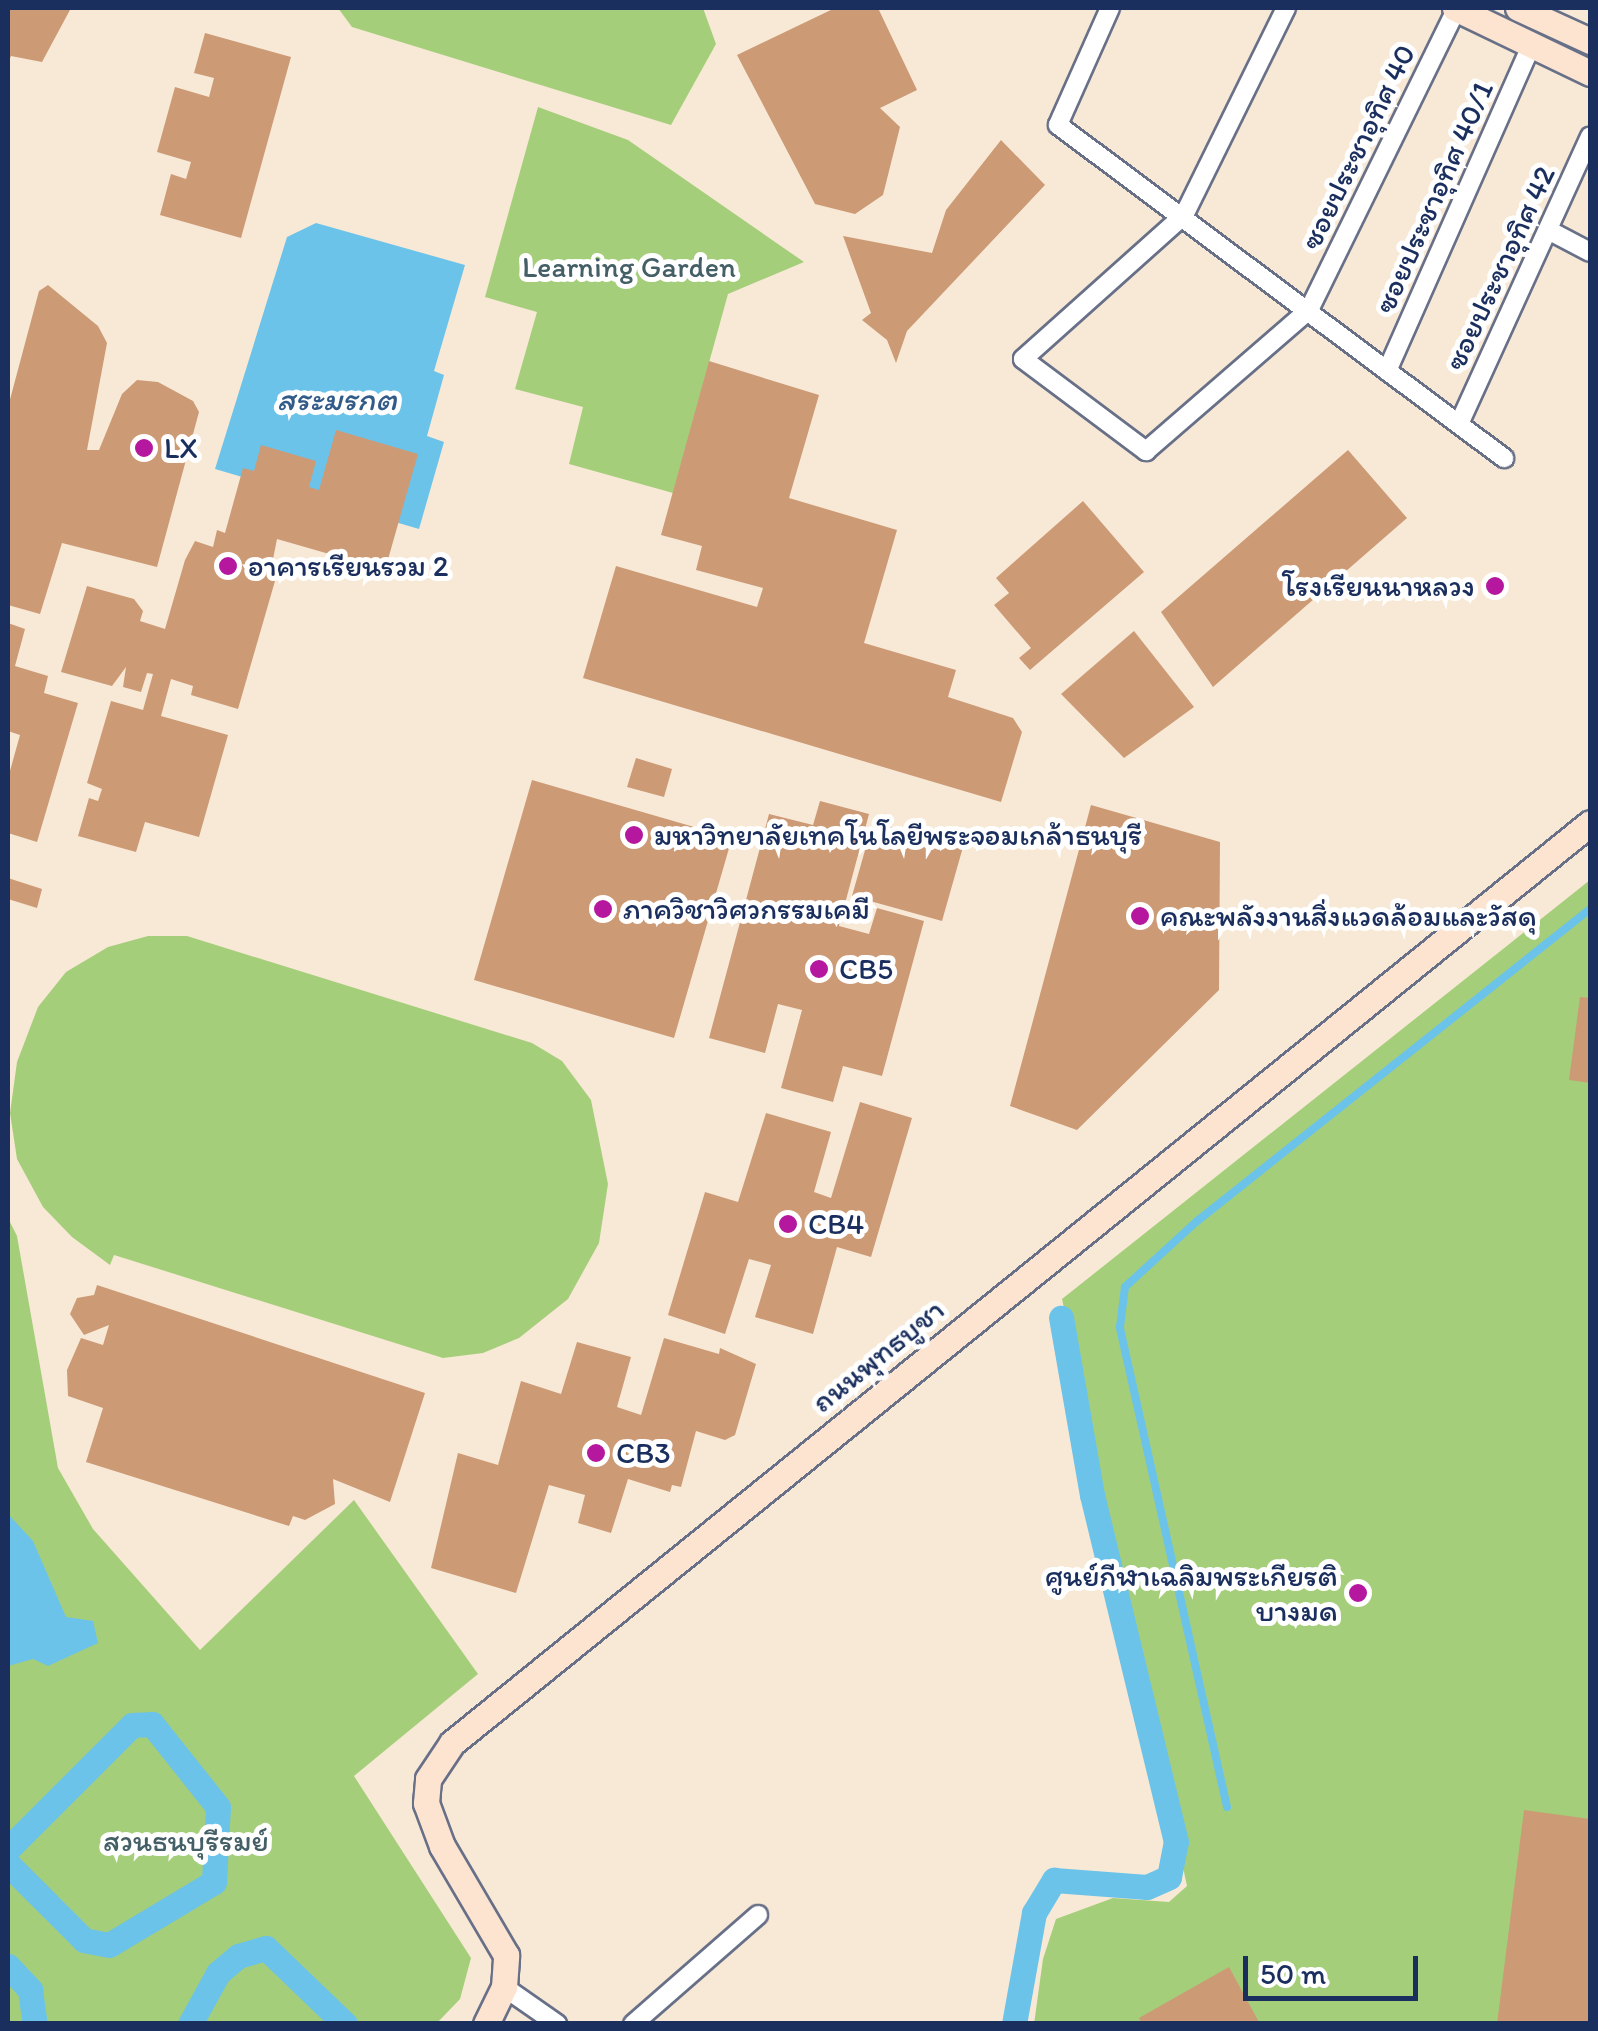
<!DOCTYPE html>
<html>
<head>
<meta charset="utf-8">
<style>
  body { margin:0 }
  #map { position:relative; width:1598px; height:2031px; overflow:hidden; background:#f8e9d7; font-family:Itim,"Playpen Sans Thai",sans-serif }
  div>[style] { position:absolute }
  .green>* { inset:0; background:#a5ce7a }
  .water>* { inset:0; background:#6cc3e9 }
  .stream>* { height:8px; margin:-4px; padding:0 4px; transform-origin:4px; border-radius:4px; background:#6cc3e9 }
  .canal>* { height:25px; margin:-12.5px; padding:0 12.5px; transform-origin:12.5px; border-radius:12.5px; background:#6cc3e9 }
  .building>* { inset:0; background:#cc9a75 }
  .roads { filter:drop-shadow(2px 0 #687088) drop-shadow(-2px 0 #687088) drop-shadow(0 2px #687088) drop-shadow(0 -2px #687088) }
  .minor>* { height:18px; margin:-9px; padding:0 9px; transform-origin:9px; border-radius:9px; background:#fff }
  .secondary>* { height:25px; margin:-12.5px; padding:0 12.5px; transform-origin:12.5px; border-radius:12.5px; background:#fde4d1 }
  .dots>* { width:28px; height:28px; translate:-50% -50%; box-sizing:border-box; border:5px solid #fff; border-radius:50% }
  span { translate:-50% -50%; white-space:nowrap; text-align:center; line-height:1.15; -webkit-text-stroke:10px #fff; paint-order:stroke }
  .street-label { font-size:30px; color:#1b2f5e }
  .park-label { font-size:30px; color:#445f66 }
  .poi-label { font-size:30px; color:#1b2f5e }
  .left { translate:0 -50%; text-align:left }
  .right { translate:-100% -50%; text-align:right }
  .water-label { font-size:32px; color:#335b88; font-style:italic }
  .frame { position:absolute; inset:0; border:10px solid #1b2f5e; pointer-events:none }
  .scale { position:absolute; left:1243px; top:1956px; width:175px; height:45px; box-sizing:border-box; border:5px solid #1b2f5e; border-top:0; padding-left:12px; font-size:30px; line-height:35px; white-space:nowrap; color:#1b2f5e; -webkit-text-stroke:8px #fff; paint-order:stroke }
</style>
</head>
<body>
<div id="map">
  <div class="green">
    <i style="clip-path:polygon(338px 8px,703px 8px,716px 44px,671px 125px,352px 27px)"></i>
    <i style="clip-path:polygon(538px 107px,628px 140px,804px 262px,728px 294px,673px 493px,569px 464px,583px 407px,515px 389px,537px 312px,485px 297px)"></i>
    <i style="clip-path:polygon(1590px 880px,1590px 2023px,1034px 2024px,1043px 1959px,1056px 1919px,1113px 1898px,1169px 1902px,1187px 1886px,1062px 1299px)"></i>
    <i style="clip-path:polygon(148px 936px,187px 936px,532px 1043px,562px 1061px,591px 1100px,608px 1184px,599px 1243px,568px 1299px,519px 1338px,483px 1353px,443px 1358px,114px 1255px,110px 1265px,72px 1237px,43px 1207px,17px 1159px,10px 1113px,17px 1062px,38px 1007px,66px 972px,108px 947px)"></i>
    <i style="clip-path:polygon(8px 1218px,17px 1236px,58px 1468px,93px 1529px,200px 1650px,354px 1500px,478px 1674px,354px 1776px,471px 1958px,460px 1999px,437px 2023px,8px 2023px)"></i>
  </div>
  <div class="water">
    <i style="clip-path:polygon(316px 223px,465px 265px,434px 371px,444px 375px,427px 436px,444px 442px,419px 529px,215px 469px,287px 237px)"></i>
    <i style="clip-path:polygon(8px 1514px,33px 1541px,66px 1617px,93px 1621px,98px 1643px,48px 1666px,33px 1659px,8px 1666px)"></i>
  </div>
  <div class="stream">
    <i style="left:1227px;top:1807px;width:492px;rotate:-102.6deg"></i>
    <i style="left:1120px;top:1327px;width:40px;rotate:-82.9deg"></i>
    <i style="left:1125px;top:1287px;width:96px;rotate:-42.5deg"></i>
    <i style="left:1196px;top:1222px;width:503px;rotate:-38.46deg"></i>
  </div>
  <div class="canal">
    <i style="left:8px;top:1849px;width:175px;rotate:-45deg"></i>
    <i style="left:132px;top:1725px;width:20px;rotate:-3deg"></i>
    <i style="left:152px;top:1724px;width:106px;rotate:51.5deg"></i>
    <i style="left:218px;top:1807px;width:75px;rotate:93.1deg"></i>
    <i style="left:214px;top:1882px;width:122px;rotate:149deg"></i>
    <i style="left:109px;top:1945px;width:25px;rotate:-169deg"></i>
    <i style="left:84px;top:1940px;width:107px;rotate:-135deg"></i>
    <i style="left:8px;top:1966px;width:33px;rotate:47deg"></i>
    <i style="left:30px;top:1990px;width:34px;rotate:82deg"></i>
    <i style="left:190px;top:2024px;width:58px;rotate:-61.2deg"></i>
    <i style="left:218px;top:1973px;width:26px;rotate:-40deg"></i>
    <i style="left:238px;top:1956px;width:29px;rotate:-16deg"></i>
    <i style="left:266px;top:1948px;width:110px;rotate:43.9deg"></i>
    <i style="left:1014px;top:2024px;width:113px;rotate:-79.8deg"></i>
    <i style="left:1034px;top:1913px;width:39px;rotate:-59deg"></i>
    <i style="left:1054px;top:1880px;width:93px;rotate:4.3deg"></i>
    <i style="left:1147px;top:1887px;width:24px;rotate:-24deg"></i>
    <i style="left:1169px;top:1877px;width:36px;rotate:-79deg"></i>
    <i style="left:1176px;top:1842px;width:357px;rotate:-103.6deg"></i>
    <i style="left:1092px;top:1495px;width:180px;rotate:-99.9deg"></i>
  </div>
  <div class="building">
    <i style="clip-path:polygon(8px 8px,71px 8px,42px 62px,11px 56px,8px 63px)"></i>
    <i style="clip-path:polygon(835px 8px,878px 8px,917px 90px,880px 108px,900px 127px,883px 195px,855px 214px,815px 204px,737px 55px)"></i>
    <i style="clip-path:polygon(205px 33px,291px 57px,241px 238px,160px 215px,171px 174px,186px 179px,191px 162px,157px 152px,175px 87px,209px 97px,214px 78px,194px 73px)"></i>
    <i style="clip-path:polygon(1001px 140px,1045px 185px,907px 331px,896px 363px,887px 340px,862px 320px,871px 313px,843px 236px,932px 253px,946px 210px)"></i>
    <i style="clip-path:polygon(48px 285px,98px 326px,107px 343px,87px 450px,99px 450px,122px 394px,137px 380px,158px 382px,193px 401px,199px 412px,157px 567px,62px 543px,40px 614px,8px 605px,8px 407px,39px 291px)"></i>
    <i style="clip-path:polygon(709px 361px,819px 395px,789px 498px,897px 530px,864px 643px,956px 670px,948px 697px,1013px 718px,1022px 732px,1001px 802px,583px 678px,616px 566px,757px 607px,763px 588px,696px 570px,702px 546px,661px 535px)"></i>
    <i style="clip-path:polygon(336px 430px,418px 454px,385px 570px,277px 539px,269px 579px,275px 581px,238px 709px,191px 695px,193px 686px,171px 679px,161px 716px,228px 735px,199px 837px,145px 822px,136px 852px,78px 836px,89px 798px,98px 801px,102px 789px,87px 783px,111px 701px,143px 710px,153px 674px,147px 673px,141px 692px,123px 687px,126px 667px,112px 686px,61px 672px,87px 586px,134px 599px,143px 611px,140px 621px,165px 629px,185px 560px,195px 541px,213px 547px,217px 530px,225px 533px,243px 468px,254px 471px,261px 445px,316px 461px,309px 487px,319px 490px)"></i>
    <i style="clip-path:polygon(1348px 450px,1407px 518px,1213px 687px,1161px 612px)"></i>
    <i style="clip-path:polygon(1083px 501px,1144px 572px,1030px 670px,1019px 658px,1031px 648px,994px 605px,1009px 593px,996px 578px)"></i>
    <i style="clip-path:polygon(8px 623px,25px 629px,15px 666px,48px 676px,44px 693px,78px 703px,37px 842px,8px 833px,8px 778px,20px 735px,8px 731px)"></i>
    <i style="clip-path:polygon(1134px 631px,1194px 707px,1124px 758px,1061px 694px)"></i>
    <i style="clip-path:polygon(636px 758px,672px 769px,664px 797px,627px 787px)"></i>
    <i style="clip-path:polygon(532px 780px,732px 838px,674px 1038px,474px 980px)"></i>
    <i style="clip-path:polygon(820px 801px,869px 814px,839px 926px,869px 934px,877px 908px,924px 921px,882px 1076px,843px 1066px,833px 1102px,781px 1088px,802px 1010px,778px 1004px,765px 1053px,709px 1038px,769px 814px,813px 825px)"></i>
    <i style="clip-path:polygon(1091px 805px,1220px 842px,1219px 990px,1077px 1130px,1010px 1106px)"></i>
    <i style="clip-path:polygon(873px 822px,963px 847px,942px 921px,852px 896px)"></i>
    <i style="clip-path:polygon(8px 878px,42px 889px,37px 908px,8px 899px)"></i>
    <i style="clip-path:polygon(1580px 997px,1590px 998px,1590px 1083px,1569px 1080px)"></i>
    <i style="clip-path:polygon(860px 1102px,912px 1118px,871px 1257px,837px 1247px,813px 1334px,755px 1317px,771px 1265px,749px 1259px,725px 1334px,668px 1315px,705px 1192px,738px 1202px,766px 1113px,831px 1132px,814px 1192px,831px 1198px)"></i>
    <i style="clip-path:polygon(97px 1285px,425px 1393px,390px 1502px,333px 1479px,335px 1504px,305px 1520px,293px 1516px,289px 1526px,86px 1462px,103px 1408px,68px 1396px,67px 1370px,81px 1338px,103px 1345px,109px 1325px,84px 1335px,70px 1314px,77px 1298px,94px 1295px)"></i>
    <i style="clip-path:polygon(664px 1338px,719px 1354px,720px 1348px,756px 1364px,735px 1435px,725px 1440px,696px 1431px,681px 1487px,672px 1485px,670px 1492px,628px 1479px,611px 1533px,578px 1523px,585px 1495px,549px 1485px,516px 1593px,431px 1568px,458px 1453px,498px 1465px,521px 1381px,561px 1394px,577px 1342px,631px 1357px,617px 1407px,641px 1415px)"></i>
    <i style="clip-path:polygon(1524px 1810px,1590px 1819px,1590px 2024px,1497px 2024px)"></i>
    <i style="clip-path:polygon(1229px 1967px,1260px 2024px,1142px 2024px,1139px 2018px)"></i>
  </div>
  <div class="roads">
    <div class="minor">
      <i style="left:1110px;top:8px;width:128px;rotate:114deg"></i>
      <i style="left:1058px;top:125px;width:557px;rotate:36.75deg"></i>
      <i style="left:1286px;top:8px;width:231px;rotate:116.2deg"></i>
      <i style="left:1184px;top:215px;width:216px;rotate:138.2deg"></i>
      <i style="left:1023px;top:359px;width:154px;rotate:36.8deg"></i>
      <i style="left:1146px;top:451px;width:216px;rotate:-40.9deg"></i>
      <i style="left:1309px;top:310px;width:336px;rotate:-63.9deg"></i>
      <i style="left:1548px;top:230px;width:47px;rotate:27.6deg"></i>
      <i style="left:1387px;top:371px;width:358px;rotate:-66.1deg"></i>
      <i style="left:1459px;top:424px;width:316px;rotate:-65.5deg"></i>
      <i style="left:504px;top:1987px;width:65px;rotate:34.9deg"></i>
      <i style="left:633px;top:2024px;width:166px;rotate:-41.1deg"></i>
    </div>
    <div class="secondary">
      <i style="left:1455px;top:8px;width:150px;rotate:25.7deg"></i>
      <i style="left:1518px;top:8px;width:79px;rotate:24.6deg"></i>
      <i style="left:486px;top:2024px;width:41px;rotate:-64.1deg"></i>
      <i style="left:504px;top:1987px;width:32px;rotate:-86deg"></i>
      <i style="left:506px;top:1955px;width:126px;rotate:-120.4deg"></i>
      <i style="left:442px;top:1846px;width:46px;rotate:-110.4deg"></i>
      <i style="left:426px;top:1803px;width:24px;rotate:-85deg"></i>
      <i style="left:428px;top:1779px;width:43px;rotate:-56.3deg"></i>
      <i style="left:452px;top:1743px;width:1463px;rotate:-38.95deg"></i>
    </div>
  </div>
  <div class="dots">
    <i style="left:144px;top:448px;background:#b5179e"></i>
    <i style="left:228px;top:566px;background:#b5179e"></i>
    <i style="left:1495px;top:586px;background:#b5179e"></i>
    <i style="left:634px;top:835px;background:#b5179e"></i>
    <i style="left:603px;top:909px;background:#b5179e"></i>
    <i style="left:1140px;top:916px;background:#b5179e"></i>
    <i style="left:819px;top:969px;background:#b5179e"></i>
    <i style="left:788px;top:1224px;background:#b5179e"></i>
    <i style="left:596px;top:1453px;background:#b5179e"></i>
    <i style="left:1358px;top:1593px;background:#b5179e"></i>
  </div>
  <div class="street-label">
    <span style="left:1358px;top:147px;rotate:-64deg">ซอยประชาอุทิศ 40</span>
    <span style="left:1434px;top:197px;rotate:-66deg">ซอยประชาอุทิศ 40/1</span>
    <span style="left:1500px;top:268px;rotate:-65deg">ซอยประชาอุทิศ 42</span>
    <span style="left:878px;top:1356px;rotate:-39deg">ถนนพุทธบูชา</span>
  </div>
  <div class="park-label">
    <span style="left:629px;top:267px">Learning Garden</span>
    <span style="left:186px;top:1841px">สวนธนบุรีรมย์</span>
  </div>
  <div class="poi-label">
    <span class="left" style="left:164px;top:448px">LX</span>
    <span class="left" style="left:248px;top:566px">อาคารเรียนรวม 2</span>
    <span class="right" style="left:1475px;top:586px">โรงเรียนนาหลวง</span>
    <span class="left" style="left:654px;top:835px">มหาวิทยาลัยเทคโนโลยีพระจอมเกล้าธนบุรี</span>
    <span class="left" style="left:623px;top:909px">ภาควิชาวิศวกรรมเคมี</span>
    <span class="left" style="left:1160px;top:916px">คณะพลังงานสิ่งแวดล้อมและวัสดุ</span>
    <span class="left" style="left:839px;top:969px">CB5</span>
    <span class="left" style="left:808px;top:1224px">CB4</span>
    <span class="left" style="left:616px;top:1453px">CB3</span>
    <span class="right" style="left:1338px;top:1593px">ศูนย์กีฬาเฉลิมพระเกียรติ<br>บางมด</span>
  </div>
  <div class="water-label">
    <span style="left:337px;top:399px">สระมรกต</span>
  </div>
  <div class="frame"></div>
  <div class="scale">50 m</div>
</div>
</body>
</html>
